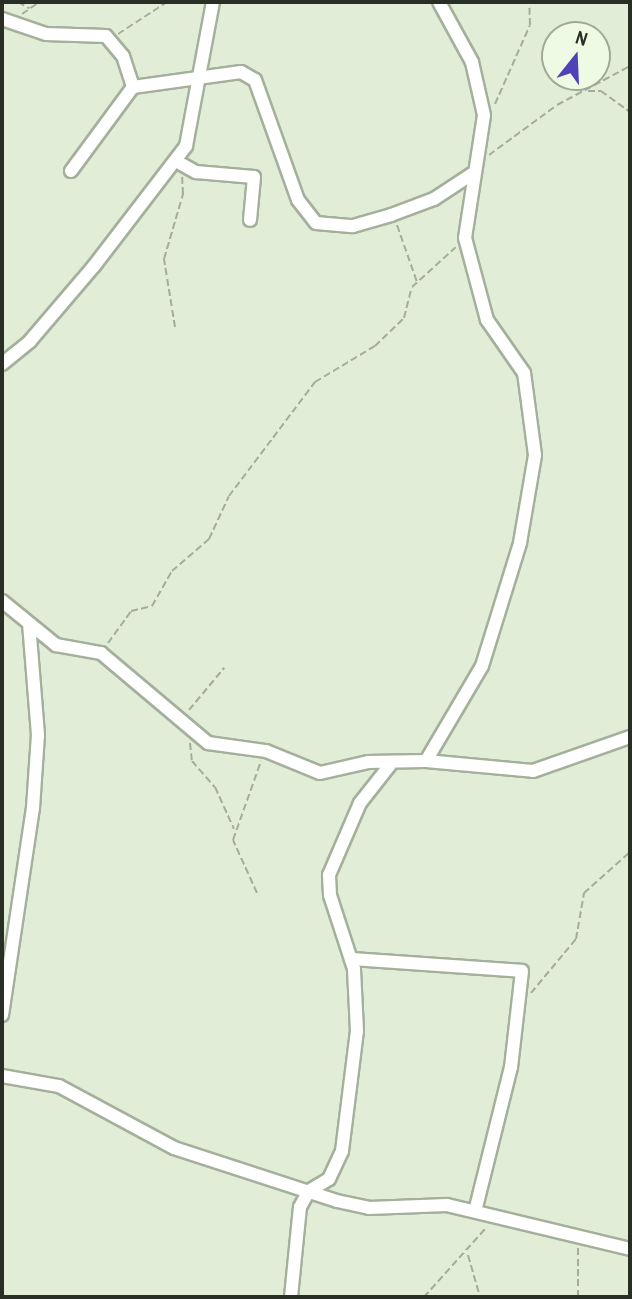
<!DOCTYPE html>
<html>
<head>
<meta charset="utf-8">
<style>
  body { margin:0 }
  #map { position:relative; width:632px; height:1299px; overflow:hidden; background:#e1edd7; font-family:"Archivo Narrow",sans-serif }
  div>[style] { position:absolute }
  .path>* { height:2px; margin-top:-1px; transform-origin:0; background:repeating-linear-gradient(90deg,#a4ad9c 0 7px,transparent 0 10.5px) }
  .roads { filter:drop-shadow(2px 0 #a4b09b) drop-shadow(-2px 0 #a4b09b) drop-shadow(0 2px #a4b09b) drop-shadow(0 -2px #a4b09b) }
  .minor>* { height:12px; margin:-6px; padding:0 6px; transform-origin:6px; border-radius:6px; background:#fff }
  span { translate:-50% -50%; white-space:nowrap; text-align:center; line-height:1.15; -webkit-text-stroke:5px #eefbe4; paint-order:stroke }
  .frame { position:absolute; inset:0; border:4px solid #2a2f26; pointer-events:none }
  .north { position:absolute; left:541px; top:21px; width:70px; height:70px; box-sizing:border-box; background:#eefbe4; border:2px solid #a0a998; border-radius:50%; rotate:18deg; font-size:19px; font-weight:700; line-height:28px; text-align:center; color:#2a2f26 }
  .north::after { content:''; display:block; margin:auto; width:24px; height:32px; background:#4f42b9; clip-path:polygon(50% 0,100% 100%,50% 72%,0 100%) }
</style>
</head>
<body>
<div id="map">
  <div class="path">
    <i style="left:18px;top:2px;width:13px;rotate:29deg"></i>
    <i style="left:22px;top:14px;width:21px;rotate:-35deg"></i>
    <i style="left:118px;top:34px;width:59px;rotate:-33.1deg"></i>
    <i style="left:588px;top:91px;width:13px"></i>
    <i style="left:601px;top:91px;width:36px;rotate:36deg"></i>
    <i style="left:495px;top:104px;width:86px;rotate:-66.1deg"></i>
    <i style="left:530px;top:25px;width:23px;rotate:-92deg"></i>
    <i style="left:489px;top:155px;width:84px;rotate:-36.3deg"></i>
    <i style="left:557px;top:105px;width:83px;rotate:-28.1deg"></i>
    <i style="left:397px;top:225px;width:60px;rotate:70.7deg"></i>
    <i style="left:175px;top:327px;width:69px;rotate:-99.2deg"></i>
    <i style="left:164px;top:259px;width:68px;rotate:-73.7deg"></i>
    <i style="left:183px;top:194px;width:18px;rotate:-93deg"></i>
    <i style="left:108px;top:643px;width:39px;rotate:-54deg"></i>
    <i style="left:131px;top:611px;width:22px;rotate:-13deg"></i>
    <i style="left:152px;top:606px;width:40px;rotate:-60.3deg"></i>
    <i style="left:172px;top:571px;width:49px;rotate:-40.9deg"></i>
    <i style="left:209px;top:539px;width:47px;rotate:-65.1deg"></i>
    <i style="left:229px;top:496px;width:143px;rotate:-53deg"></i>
    <i style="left:315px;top:382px;width:70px;rotate:-31deg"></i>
    <i style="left:375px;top:346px;width:40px;rotate:-44deg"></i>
    <i style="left:404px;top:318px;width:32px;rotate:-76deg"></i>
    <i style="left:412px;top:287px;width:59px;rotate:-42.3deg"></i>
    <i style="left:189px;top:710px;width:55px;rotate:-50.2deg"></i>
    <i style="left:190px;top:743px;width:18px;rotate:84deg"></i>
    <i style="left:192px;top:761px;width:35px;rotate:49deg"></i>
    <i style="left:215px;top:787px;width:46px;rotate:65.7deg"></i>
    <i style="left:257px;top:893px;width:58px;rotate:-114.4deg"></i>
    <i style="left:233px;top:840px;width:84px;rotate:-70.5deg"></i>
    <i style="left:531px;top:993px;width:70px;rotate:-50.2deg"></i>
    <i style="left:576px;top:939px;width:47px;rotate:-80.1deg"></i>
    <i style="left:584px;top:893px;width:62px;rotate:-41.7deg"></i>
    <i style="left:468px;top:1255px;width:44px;rotate:74.1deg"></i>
    <i style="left:424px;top:1297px;width:93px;rotate:-48.1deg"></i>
    <i style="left:578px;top:1297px;width:49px;rotate:-90deg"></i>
  </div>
  <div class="roads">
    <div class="minor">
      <i style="left:2px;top:19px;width:46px;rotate:18.8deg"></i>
      <i style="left:46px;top:34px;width:60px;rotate:1.9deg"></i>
      <i style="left:106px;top:36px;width:26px;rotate:50deg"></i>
      <i style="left:123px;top:56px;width:33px;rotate:72deg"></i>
      <i style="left:176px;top:161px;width:23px;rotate:29deg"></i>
      <i style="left:196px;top:172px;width:58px;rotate:4.9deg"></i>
      <i style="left:254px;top:177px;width:43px;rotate:95.3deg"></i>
      <i style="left:71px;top:171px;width:104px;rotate:-53.6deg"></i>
      <i style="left:133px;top:87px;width:109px;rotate:-7.9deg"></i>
      <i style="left:241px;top:72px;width:16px;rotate:30deg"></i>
      <i style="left:255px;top:80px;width:127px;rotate:70.3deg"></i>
      <i style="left:298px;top:200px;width:29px;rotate:52deg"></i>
      <i style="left:316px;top:223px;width:37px;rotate:5deg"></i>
      <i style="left:353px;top:226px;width:40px;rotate:-16deg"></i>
      <i style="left:391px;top:215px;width:46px;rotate:-20.4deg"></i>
      <i style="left:434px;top:199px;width:45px;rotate:-33.3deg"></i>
      <i style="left:2px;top:364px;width:36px;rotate:-39deg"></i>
      <i style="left:30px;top:341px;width:99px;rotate:-49.5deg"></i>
      <i style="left:94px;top:266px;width:151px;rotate:-52.5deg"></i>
      <i style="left:186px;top:146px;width:147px;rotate:-79.4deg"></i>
      <i style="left:2px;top:601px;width:70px;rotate:39.2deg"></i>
      <i style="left:56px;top:645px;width:46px;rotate:10.1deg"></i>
      <i style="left:101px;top:653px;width:140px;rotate:40.1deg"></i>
      <i style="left:208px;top:743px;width:59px;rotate:7.9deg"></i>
      <i style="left:266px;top:751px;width:58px;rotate:22.2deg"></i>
      <i style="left:320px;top:773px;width:49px;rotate:-12.9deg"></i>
      <i style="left:368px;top:762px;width:58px;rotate:-1deg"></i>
      <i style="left:426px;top:761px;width:107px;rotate:5.3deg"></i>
      <i style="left:533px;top:771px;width:103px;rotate:-19.3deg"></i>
      <i style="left:426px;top:761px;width:110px;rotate:-59.5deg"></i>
      <i style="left:482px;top:666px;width:129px;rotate:-72.8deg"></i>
      <i style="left:520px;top:543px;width:89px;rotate:-80.3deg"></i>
      <i style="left:535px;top:455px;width:83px;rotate:-97.6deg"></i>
      <i style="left:524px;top:373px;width:65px;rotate:-124.9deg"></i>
      <i style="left:487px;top:320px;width:85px;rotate:-105deg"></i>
      <i style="left:465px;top:238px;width:124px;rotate:-81.2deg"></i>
      <i style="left:484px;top:115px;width:54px;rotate:-102.8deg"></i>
      <i style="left:472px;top:62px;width:68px;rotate:-118.8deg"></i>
      <i style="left:351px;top:959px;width:171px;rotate:4deg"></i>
      <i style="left:522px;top:971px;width:97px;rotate:96.5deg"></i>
      <i style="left:511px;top:1067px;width:148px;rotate:104deg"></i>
      <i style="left:2px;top:1015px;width:209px;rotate:-81.5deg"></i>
      <i style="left:33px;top:808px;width:73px;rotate:-86.1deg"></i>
      <i style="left:38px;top:735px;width:111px;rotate:-94.6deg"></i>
      <i style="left:2px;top:1076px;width:58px;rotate:10deg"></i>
      <i style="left:59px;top:1086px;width:131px;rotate:28.3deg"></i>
      <i style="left:174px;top:1148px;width:171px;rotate:18deg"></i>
      <i style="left:337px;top:1201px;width:33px;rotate:12deg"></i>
      <i style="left:369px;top:1208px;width:78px;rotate:-2.2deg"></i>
      <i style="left:447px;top:1205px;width:188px;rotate:13.5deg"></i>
      <i style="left:291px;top:1297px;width:90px;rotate:-84.3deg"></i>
      <i style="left:300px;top:1207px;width:18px;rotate:-61deg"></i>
      <i style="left:309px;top:1191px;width:23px;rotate:-31deg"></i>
      <i style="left:329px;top:1179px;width:31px;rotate:-65deg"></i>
      <i style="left:342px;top:1151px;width:121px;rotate:-82.9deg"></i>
      <i style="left:357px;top:1031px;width:62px;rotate:-92.8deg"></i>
      <i style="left:354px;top:969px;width:78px;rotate:-108deg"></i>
      <i style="left:330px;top:895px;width:20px;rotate:-93deg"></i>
      <i style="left:329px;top:875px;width:78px;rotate:-66.7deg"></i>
      <i style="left:360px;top:803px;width:48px;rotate:-51.7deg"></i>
    </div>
  </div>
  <div class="frame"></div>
  <div class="north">N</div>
</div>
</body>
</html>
